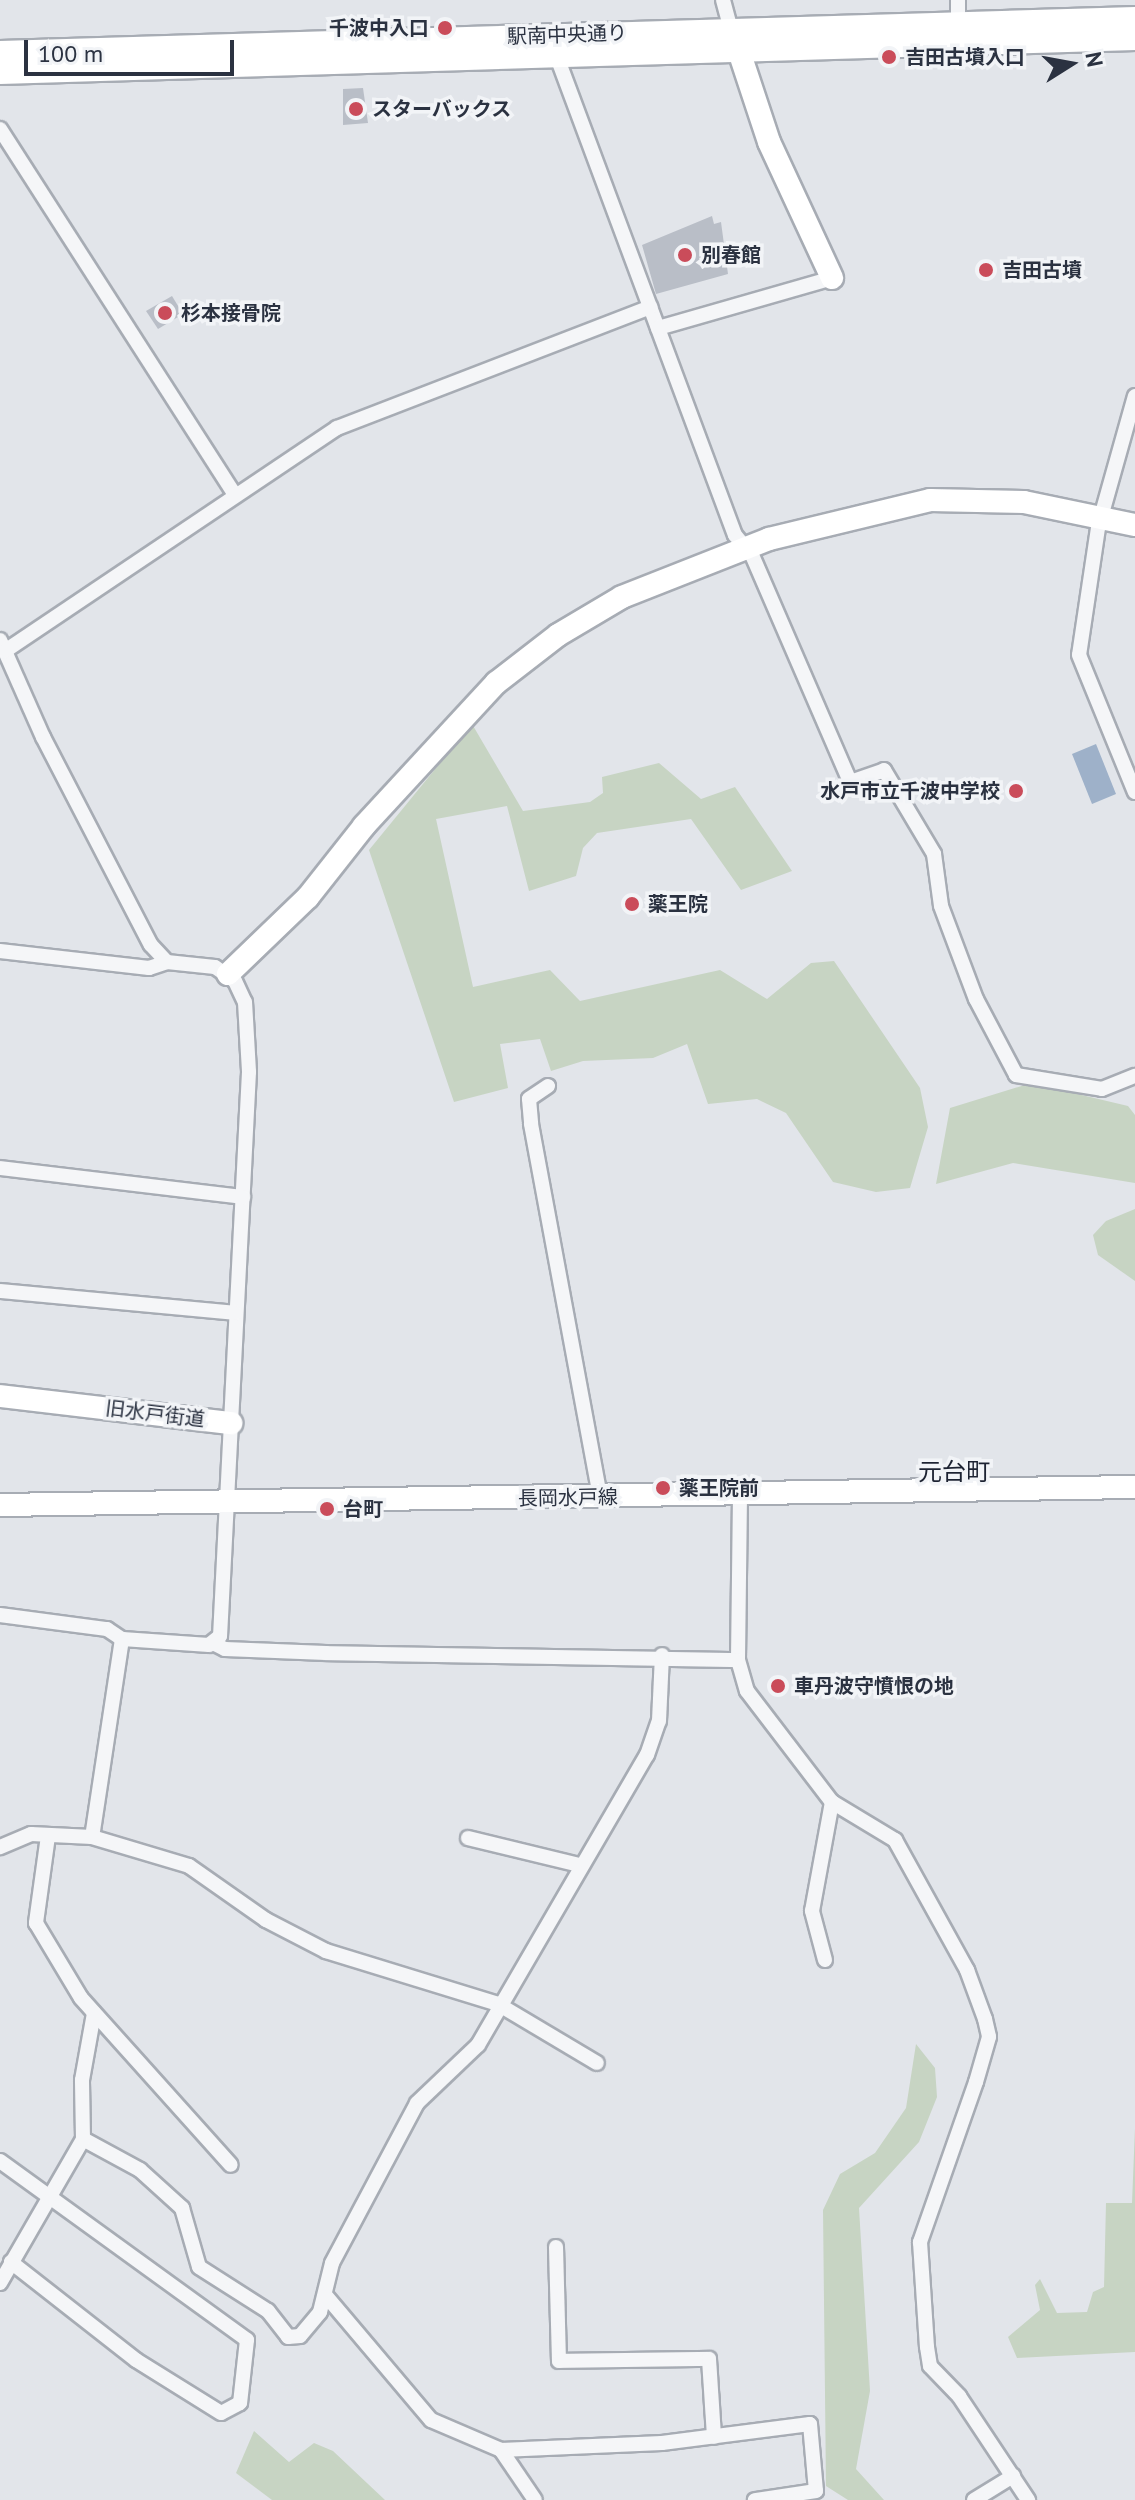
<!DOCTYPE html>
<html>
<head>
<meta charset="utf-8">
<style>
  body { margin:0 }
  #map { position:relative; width:1135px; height:2500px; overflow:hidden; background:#e2e5ea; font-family:"PT Sans","Noto Sans JP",sans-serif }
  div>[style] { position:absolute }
  .green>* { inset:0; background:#c7d4c3 }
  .water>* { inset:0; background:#9eb1c9 }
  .building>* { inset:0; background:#b9bec7 }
  .roads { filter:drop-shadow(2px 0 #a7acb4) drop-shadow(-2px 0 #a7acb4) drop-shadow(0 2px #a7acb4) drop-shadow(0 -2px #a7acb4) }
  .street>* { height:14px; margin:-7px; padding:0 7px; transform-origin:7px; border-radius:7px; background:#f5f6f8 }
  .secondary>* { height:22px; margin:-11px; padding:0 11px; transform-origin:11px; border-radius:11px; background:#fff }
  .dots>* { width:22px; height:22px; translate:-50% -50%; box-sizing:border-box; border:4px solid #f2f4f7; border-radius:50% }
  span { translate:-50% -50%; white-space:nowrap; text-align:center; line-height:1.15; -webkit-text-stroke:7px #f2f4f7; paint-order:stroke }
  .poi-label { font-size:20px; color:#2b3241; font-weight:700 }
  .right { translate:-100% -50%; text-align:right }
  .left { translate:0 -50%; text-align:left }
  .street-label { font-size:20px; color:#2b3241 }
  .quarter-label { font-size:24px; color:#1d2332 }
  .north { position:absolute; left:1031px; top:24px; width:80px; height:80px; -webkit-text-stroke:6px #f2f4f7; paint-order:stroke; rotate:79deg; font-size:22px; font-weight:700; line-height:32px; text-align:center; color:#2b3241 }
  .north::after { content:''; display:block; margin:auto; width:28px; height:36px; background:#2b3241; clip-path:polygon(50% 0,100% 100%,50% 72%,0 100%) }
  .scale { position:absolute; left:24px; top:40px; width:210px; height:36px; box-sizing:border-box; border:4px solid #2b3241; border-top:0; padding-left:10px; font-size:24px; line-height:28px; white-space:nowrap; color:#2b3241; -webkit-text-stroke:6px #f2f4f7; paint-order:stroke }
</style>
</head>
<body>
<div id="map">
  <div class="green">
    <i style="clip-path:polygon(472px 724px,523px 811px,590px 802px,603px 793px,602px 777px,659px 763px,701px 799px,735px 787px,792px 871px,741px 890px,691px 819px,597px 833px,583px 848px,576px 876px,529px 891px,507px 806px,436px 819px,473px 987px,550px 970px,580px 1001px,720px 970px,767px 999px,811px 963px,834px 961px,920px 1088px,928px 1127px,910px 1188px,876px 1192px,833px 1182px,786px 1113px,757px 1099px,708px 1104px,687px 1044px,653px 1058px,583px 1061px,551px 1071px,540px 1039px,500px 1044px,508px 1088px,454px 1102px,369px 850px)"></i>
    <i style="clip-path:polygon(1031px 1083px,1128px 1106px,1135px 1115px,1135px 1183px,1013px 1163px,936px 1184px,950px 1108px)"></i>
    <i style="clip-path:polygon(1135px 1209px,1135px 1281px,1098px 1255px,1093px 1235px,1106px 1221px)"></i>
    <i style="clip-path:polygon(916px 2044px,935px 2068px,937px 2097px,919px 2142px,859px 2208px,870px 2391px,856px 2469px,884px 2500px,848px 2500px,826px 2486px,823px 2210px,840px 2174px,875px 2153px,906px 2108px)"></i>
    <i style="clip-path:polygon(1135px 2128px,1135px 2352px,1017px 2358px,1008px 2337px,1040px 2310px,1035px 2285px,1040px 2279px,1057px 2313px,1087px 2312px,1093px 2292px,1104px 2287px,1106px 2203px,1132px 2203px)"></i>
    <i style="clip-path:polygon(254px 2431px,289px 2462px,314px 2443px,333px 2451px,385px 2500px,272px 2500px,236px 2473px)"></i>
  </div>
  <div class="water">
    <i style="clip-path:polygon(1096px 744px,1116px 794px,1092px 804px,1072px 754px)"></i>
  </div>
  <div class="building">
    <i style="clip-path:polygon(363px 88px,368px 123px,343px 125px,343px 89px)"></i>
    <i style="clip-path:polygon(712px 216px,714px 224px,721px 222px,728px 274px,656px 294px,642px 245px)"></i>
    <i style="clip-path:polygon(172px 296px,183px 314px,158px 329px,146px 311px)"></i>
  </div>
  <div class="roads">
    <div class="street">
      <i style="left:723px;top:0;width:31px;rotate:75deg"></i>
      <i style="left:958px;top:0;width:24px;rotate:90deg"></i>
      <i style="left:557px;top:57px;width:510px;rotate:69.58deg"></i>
      <i style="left:735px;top:535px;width:26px;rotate:50deg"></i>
      <i style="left:752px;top:555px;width:247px;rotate:66.6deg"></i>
      <i style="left:850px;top:782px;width:36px;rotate:-19deg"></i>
      <i style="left:884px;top:770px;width:98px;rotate:59.2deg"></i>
      <i style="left:934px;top:854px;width:52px;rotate:82.3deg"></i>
      <i style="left:941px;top:906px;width:99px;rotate:69.4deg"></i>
      <i style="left:976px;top:999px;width:86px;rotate:62.2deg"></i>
      <i style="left:1016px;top:1075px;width:87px;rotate:9.2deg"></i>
      <i style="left:1102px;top:1089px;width:35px;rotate:-22deg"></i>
      <i style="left:0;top:129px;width:431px;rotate:57.3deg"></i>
      <i style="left:658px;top:328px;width:181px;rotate:-16deg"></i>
      <i style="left:1135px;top:396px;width:137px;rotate:105.7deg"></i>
      <i style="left:1098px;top:528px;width:128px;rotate:98.5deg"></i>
      <i style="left:1079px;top:655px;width:148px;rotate:67.8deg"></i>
      <i style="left:0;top:640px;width:106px;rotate:66.1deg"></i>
      <i style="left:43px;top:737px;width:234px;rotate:62.6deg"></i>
      <i style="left:151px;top:945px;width:23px;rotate:47deg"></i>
      <i style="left:167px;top:962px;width:48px;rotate:5.9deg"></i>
      <i style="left:215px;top:967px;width:24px;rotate:35deg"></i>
      <i style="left:235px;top:981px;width:23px;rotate:65deg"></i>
      <i style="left:245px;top:1002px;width:70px;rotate:86.7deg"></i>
      <i style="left:249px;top:1072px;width:565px;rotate:92.94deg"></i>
      <i style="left:220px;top:1636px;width:14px;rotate:141deg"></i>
      <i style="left:209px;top:1645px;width:87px;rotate:-176.1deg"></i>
      <i style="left:122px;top:1639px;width:200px;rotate:98.6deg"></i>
      <i style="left:92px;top:1837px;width:61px;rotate:-177.2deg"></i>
      <i style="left:31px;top:1834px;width:34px;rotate:157deg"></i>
      <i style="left:5px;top:651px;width:400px;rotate:-33.9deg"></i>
      <i style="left:337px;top:428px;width:336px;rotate:-21.1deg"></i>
      <i style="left:0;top:951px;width:150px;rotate:6.5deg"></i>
      <i style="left:149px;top:968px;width:19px;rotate:-18deg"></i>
      <i style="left:548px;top:1086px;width:23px;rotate:146deg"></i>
      <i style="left:529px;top:1099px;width:25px;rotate:85deg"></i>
      <i style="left:531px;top:1124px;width:379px;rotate:79.5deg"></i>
      <i style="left:0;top:1168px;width:245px;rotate:6.8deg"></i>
      <i style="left:0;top:1291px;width:236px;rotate:5.3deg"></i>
      <i style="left:740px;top:1495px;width:165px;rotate:90.7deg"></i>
      <i style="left:738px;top:1660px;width:32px;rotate:74deg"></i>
      <i style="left:747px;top:1691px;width:140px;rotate:52.6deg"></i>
      <i style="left:832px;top:1802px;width:74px;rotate:31.1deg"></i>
      <i style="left:895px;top:1840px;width:149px;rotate:61deg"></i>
      <i style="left:967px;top:1970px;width:52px;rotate:69.8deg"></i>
      <i style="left:985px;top:2019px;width:18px;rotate:77deg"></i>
      <i style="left:989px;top:2037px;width:47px;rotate:106.1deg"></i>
      <i style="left:976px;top:2082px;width:170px;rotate:109.3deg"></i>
      <i style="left:920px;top:2242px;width:105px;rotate:86.2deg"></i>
      <i style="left:927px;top:2347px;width:19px;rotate:81deg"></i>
      <i style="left:930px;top:2366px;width:42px;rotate:46deg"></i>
      <i style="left:959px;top:2396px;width:125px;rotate:56.4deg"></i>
      <i style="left:0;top:1615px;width:108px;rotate:7.5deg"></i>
      <i style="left:107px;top:1629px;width:18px;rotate:34deg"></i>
      <i style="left:215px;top:1644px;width:11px;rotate:27deg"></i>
      <i style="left:225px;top:1649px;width:101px;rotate:2.3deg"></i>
      <i style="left:326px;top:1653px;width:412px;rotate:1deg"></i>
      <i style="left:48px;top:1836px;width:88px;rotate:97.9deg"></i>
      <i style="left:36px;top:1923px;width:87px;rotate:59deg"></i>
      <i style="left:81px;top:1998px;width:224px;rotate:48.1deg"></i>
      <i style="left:92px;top:1837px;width:101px;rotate:16.6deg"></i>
      <i style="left:189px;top:1866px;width:94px;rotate:35deg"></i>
      <i style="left:266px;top:1920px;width:68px;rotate:27.3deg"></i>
      <i style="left:326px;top:1951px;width:180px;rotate:17.1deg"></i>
      <i style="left:498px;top:2004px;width:115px;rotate:30.8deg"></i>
      <i style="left:468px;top:1838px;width:115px;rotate:13.6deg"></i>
      <i style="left:825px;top:1960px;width:51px;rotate:-104.9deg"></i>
      <i style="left:812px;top:1911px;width:111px;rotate:-79.6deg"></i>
      <i style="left:83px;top:2139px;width:65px;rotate:28.5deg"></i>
      <i style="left:140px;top:2170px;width:57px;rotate:42.1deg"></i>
      <i style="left:182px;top:2208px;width:61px;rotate:73.9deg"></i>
      <i style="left:199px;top:2267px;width:82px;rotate:32.5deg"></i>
      <i style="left:268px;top:2311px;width:33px;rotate:52deg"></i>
      <i style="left:288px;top:2337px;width:12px;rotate:-5deg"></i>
      <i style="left:300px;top:2336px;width:31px;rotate:-50deg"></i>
      <i style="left:320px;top:2312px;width:50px;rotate:-76.2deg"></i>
      <i style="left:332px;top:2263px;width:181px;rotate:-62deg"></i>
      <i style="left:417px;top:2103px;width:84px;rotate:-43.6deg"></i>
      <i style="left:478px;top:2045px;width:336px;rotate:-59.8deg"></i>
      <i style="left:647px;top:1755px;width:36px;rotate:-71deg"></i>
      <i style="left:659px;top:1721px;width:66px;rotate:-87.4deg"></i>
      <i style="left:0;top:2161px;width:305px;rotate:35.9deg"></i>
      <i style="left:247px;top:2340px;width:63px;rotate:96.3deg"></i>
      <i style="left:240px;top:2403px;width:21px;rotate:152deg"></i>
      <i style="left:221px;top:2413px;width:100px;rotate:-148.1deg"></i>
      <i style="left:136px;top:2360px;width:159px;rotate:-141.9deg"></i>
      <i style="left:556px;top:2247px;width:114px;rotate:88.5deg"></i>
      <i style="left:559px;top:2361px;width:150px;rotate:-0.8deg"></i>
      <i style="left:709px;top:2359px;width:78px;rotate:86.3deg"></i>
      <i style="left:0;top:2283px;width:166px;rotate:-60deg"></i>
      <i style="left:83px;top:2139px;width:59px;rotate:-91deg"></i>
      <i style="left:82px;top:2080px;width:68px;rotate:-79.8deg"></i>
      <i style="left:327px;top:2297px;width:161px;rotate:49.8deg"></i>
      <i style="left:431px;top:2420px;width:76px;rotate:23.2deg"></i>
      <i style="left:501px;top:2450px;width:161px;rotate:-2.5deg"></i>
      <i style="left:662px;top:2443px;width:149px;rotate:-7.3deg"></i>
      <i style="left:810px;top:2424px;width:67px;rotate:84.9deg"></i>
      <i style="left:816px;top:2491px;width:62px;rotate:171.6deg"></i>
      <i style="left:501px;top:2450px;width:60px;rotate:55.8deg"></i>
      <i style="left:974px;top:2500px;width:46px;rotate:-31.6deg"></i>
    </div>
    <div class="secondary">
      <i style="left:736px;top:42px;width:105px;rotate:71.7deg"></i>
      <i style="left:769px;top:142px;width:150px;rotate:65.1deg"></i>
      <i style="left:0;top:52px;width:1136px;rotate:-1.72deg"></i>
      <i style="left:0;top:73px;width:1136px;rotate:-1.72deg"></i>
      <i style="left:228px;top:974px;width:111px;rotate:-43.9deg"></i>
      <i style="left:308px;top:897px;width:90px;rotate:-51.7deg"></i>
      <i style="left:364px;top:826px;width:195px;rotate:-47.3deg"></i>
      <i style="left:496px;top:683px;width:78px;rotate:-37.7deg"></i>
      <i style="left:558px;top:635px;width:74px;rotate:-30.7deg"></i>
      <i style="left:622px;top:597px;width:158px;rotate:-21.5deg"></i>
      <i style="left:769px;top:539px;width:166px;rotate:-13.6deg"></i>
      <i style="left:930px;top:500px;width:94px;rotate:1.2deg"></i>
      <i style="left:1024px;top:502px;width:113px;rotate:11.7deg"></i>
      <i style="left:0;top:1396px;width:233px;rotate:6.7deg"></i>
      <i style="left:0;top:1505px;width:1135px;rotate:-0.91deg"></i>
    </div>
  </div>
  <div class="dots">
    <i style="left:445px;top:28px;background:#ca4c5a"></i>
    <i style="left:889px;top:57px;background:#ca4c5a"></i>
    <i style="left:356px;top:109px;background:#ca4c5a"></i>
    <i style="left:685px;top:255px;background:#ca4c5a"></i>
    <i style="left:986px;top:270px;background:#ca4c5a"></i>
    <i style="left:165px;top:313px;background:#ca4c5a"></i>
    <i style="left:1016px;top:791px;background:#ca4c5a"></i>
    <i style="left:632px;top:904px;background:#ca4c5a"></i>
    <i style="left:663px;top:1488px;background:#ca4c5a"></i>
    <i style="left:327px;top:1509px;background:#ca4c5a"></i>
    <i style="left:778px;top:1686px;background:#ca4c5a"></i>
  </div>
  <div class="poi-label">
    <span class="right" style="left:429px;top:28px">千波中入口</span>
    <span class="left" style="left:905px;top:57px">吉田古墳入口</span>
    <span class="left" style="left:372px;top:109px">スターバックス</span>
    <span class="left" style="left:701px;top:255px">別春館</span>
    <span class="left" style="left:1002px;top:270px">吉田古墳</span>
    <span class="left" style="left:181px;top:313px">杉本接骨院</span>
    <span class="right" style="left:1000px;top:791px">水戸市立千波中学校</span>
    <span class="left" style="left:648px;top:904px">薬王院</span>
    <span class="left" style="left:679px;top:1488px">薬王院前</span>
    <span class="left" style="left:343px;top:1509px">台町</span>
    <span class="left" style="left:794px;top:1686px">車丹波守憤恨の地</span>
  </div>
  <div class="street-label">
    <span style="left:567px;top:35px;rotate:-2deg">駅南中央通り</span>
    <span style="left:155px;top:1414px;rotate:7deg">旧水戸街道</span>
    <span style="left:568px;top:1498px;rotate:-1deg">長岡水戸線</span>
  </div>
  <div class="quarter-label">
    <span style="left:954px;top:1472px">元台町</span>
  </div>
  <div class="north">N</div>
  <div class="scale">100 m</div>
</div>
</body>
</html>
